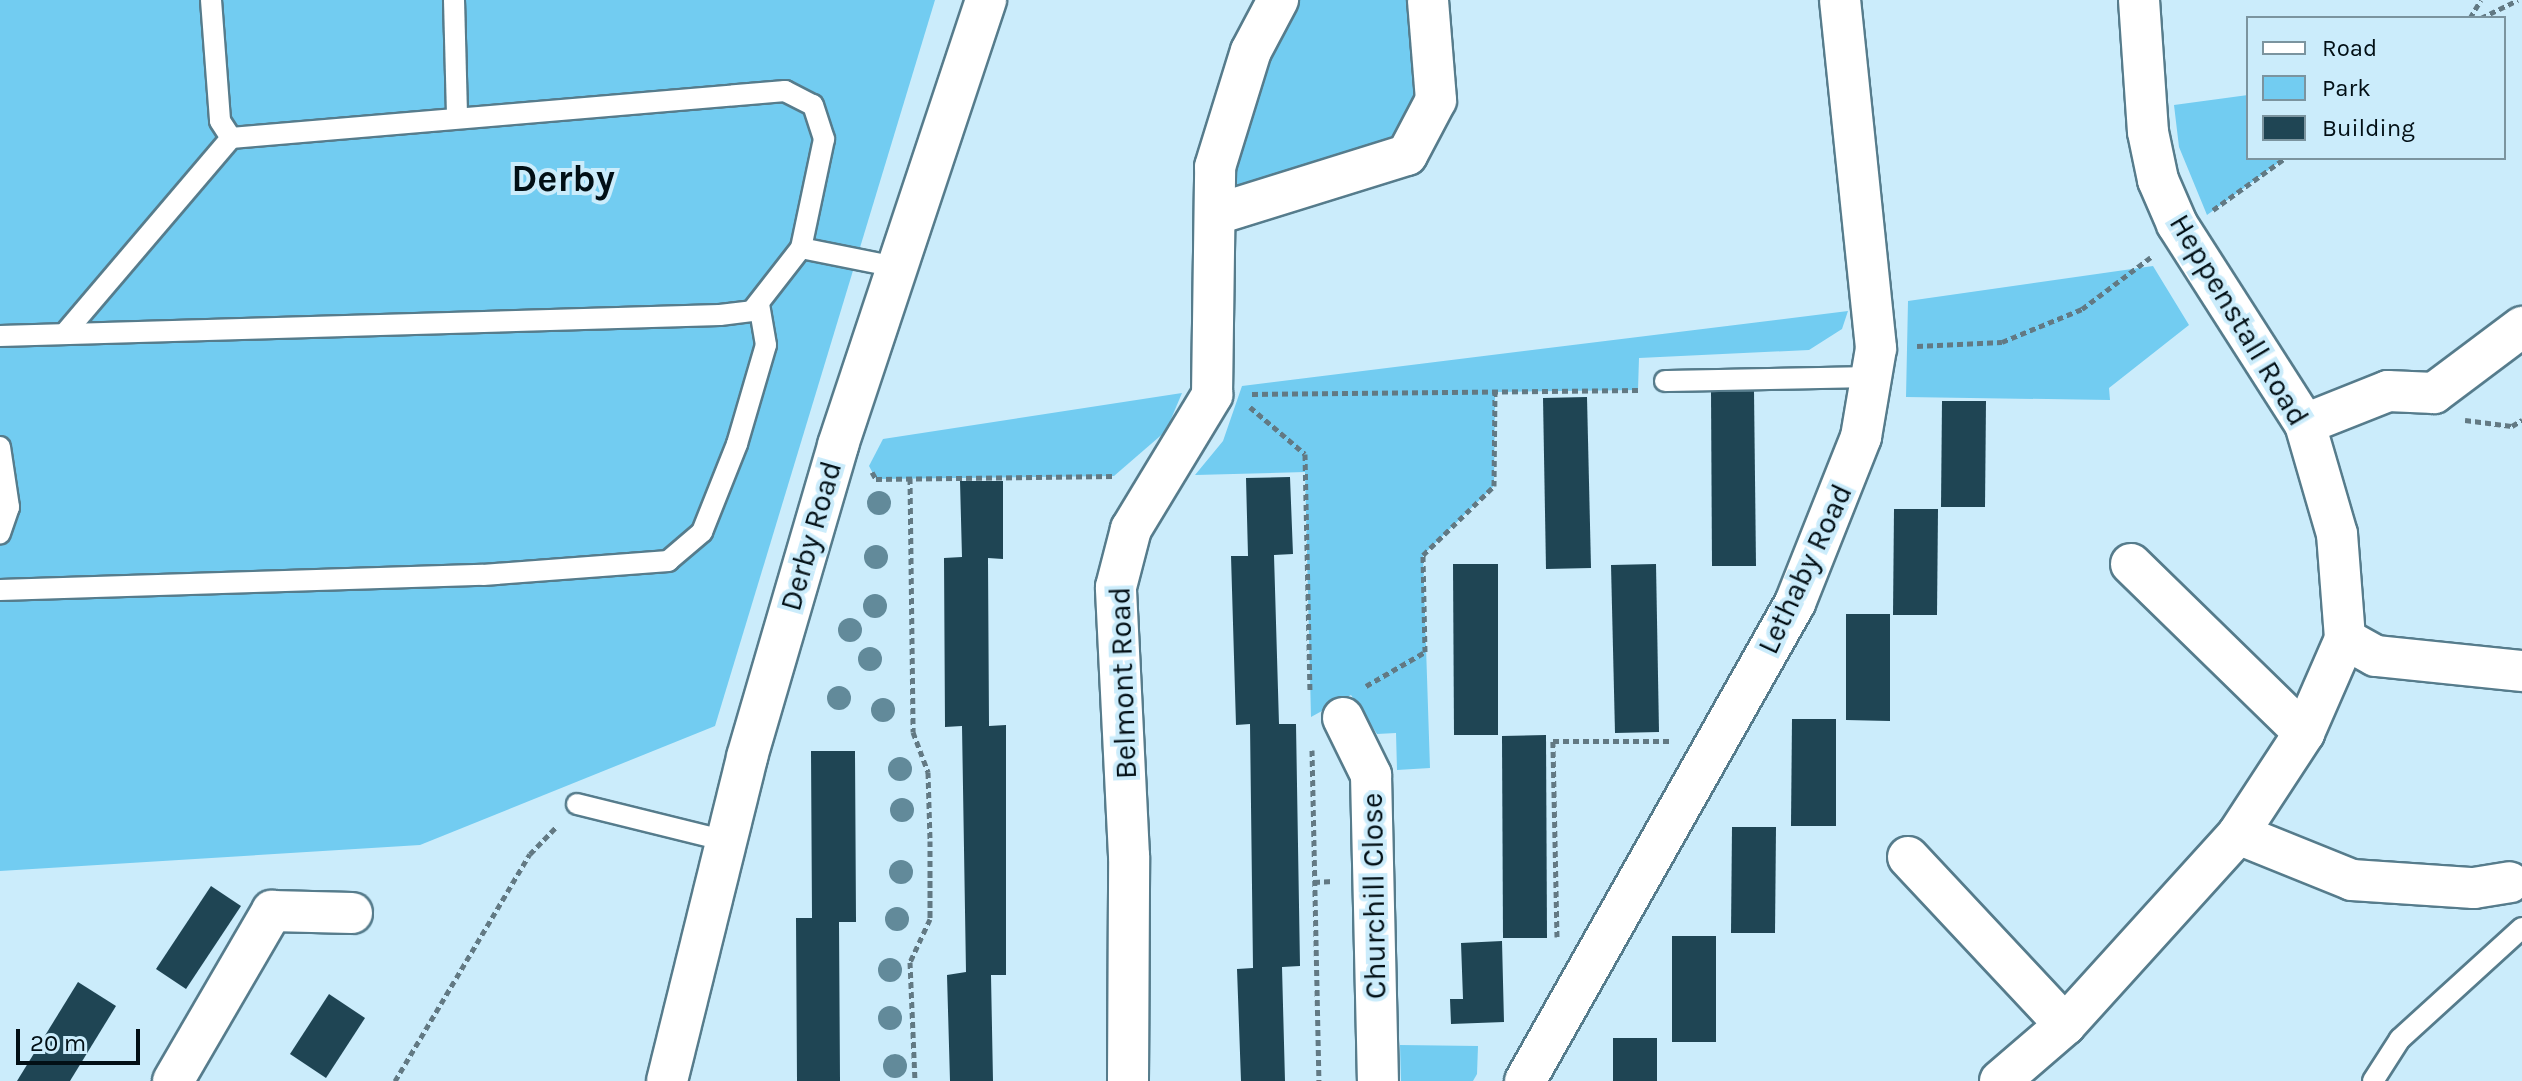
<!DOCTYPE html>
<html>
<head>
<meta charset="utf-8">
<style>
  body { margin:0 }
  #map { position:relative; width:2522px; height:1081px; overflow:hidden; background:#cbecfb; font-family:Karla,sans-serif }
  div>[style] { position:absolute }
  .green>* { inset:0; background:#72ccf1 }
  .building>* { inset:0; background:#1f4554 }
  .path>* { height:5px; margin-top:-2.5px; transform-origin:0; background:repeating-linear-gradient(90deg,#627983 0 6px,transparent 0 10px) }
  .roads { filter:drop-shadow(2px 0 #567c8c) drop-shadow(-2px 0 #567c8c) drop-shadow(0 2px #567c8c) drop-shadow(0 -2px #567c8c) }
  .lane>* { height:20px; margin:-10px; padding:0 10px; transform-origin:10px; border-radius:10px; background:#fff }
  .street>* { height:40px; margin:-20px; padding:0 20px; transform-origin:20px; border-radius:20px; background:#fff }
  .trees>* { width:24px; height:24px; margin:-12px; border-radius:50%; background:#628a9a }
  span { translate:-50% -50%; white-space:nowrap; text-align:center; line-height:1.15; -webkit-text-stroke:8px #cbecfb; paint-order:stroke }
  .street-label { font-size:30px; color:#020f15 }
  .district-label { font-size:38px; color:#020f15; font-weight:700 }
  .legend { position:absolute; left:2246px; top:16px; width:260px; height:144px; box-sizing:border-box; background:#cbecfb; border:2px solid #7b949f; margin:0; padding:10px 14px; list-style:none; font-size:24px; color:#020f15 }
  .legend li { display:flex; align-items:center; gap:16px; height:40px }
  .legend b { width:40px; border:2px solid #7b949f }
  .scale { position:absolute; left:16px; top:1029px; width:124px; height:36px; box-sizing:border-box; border:4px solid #020f15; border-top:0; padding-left:10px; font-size:24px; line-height:28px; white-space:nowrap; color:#020f15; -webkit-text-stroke:6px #cbecfb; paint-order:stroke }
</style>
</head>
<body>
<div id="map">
  <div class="green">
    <i style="clip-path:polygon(0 0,935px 0,715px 726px,420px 845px,0 871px)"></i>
    <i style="clip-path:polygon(1280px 0,1427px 0,1406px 154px,1219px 213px)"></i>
    <i style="clip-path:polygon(2248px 95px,2248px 158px,2285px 158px,2207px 215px,2179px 147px,2174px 105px)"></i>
    <i style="clip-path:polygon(2153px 266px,2189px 325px,2109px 388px,2110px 400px,1906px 397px,1908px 301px)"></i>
    <i style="clip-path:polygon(1848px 311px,1842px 329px,1809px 350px,1639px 358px,1638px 390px,1495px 392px,1494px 486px,1423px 555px,1430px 768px,1397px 770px,1396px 733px,1377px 734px,1351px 695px,1311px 717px,1305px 472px,1195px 475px,1223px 441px,1242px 386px)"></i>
    <i style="clip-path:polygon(1182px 393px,1166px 431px,1114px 476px,876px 479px,869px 466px,883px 439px)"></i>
    <i style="clip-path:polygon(1400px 1045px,1478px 1046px,1477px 1074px,1473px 1081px,1401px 1081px)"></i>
  </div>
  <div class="building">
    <i style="clip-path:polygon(1711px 391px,1754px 391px,1756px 566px,1712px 566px)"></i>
    <i style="clip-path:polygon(1587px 397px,1591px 568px,1546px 569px,1543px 398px)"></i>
    <i style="clip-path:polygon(1942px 401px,1986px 401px,1985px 507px,1941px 507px)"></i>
    <i style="clip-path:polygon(1290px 477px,1293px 554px,1274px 555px,1279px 724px,1296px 724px,1300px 966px,1282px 967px,1285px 1081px,1241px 1081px,1237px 969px,1253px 968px,1250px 724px,1236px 725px,1231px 556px,1248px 556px,1246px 478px)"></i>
    <i style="clip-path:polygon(960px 481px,1003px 481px,1003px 559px,988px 558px,989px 726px,1006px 725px,1006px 975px,991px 975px,993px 1081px,950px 1081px,947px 975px,966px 972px,962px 726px,945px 727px,944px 558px,962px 557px)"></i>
    <i style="clip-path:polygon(1894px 509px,1938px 509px,1937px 615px,1893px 615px)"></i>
    <i style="clip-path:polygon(1453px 564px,1498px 564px,1498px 735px,1454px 735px)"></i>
    <i style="clip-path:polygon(1656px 564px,1659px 732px,1615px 733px,1611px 565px)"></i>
    <i style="clip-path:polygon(1846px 614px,1890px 614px,1890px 721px,1846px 720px)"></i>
    <i style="clip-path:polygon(1792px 719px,1836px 719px,1836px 826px,1791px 826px)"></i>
    <i style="clip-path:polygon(1546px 735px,1547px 938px,1503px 938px,1502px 736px)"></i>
    <i style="clip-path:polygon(811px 751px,855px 751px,856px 922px,839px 922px,840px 1081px,797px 1081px,796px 918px,812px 918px)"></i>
    <i style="clip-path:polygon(1732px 827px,1776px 827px,1775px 933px,1731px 933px)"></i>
    <i style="clip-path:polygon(211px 886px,241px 906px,186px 989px,156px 969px)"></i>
    <i style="clip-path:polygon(1672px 936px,1716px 936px,1716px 1042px,1672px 1042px)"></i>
    <i style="clip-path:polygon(1502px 941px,1504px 1022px,1451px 1024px,1450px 999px,1463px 999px,1461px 943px)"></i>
    <i style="clip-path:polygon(78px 982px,116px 1006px,70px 1081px,17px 1081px)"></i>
    <i style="clip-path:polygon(329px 994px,365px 1018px,326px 1078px,290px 1054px)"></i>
    <i style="clip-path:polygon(1613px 1038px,1657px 1038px,1657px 1081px,1613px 1081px)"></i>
  </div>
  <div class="path">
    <i style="left:2470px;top:18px;width:21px;rotate:-59deg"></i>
    <i style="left:2481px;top:18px;width:41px;rotate:-25.9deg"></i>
    <i style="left:2213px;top:210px;width:89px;rotate:-35.8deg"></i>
    <i style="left:1917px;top:346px;width:85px;rotate:-2.7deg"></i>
    <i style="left:2002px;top:342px;width:87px;rotate:-22.4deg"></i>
    <i style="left:2082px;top:309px;width:86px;rotate:-37deg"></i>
    <i style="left:1252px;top:394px;width:386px;rotate:-0.6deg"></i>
    <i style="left:1250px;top:407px;width:72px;rotate:40.5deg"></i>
    <i style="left:1305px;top:454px;width:237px;rotate:88.8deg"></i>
    <i style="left:2465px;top:420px;width:47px;rotate:7.3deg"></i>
    <i style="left:2512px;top:426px;width:12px;rotate:-31deg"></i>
    <i style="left:872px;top:472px;width:8px;rotate:60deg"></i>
    <i style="left:876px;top:479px;width:239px;rotate:-0.7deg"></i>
    <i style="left:910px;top:478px;width:254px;rotate:89.3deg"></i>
    <i style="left:913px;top:732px;width:43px;rotate:69.4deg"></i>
    <i style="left:928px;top:772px;width:69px;rotate:88.3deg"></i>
    <i style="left:930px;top:841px;width:78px;rotate:90deg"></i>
    <i style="left:930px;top:919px;width:47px;rotate:114.9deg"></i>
    <i style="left:910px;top:962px;width:119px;rotate:87.6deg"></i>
    <i style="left:1366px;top:686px;width:68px;rotate:-30deg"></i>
    <i style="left:1425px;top:652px;width:97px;rotate:-91.2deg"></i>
    <i style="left:1423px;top:555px;width:99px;rotate:-44.2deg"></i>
    <i style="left:1494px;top:486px;width:95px;rotate:-89.4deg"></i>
    <i style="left:1312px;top:750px;width:331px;rotate:88.8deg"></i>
    <i style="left:1314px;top:882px;width:19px;rotate:-3deg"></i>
    <i style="left:1557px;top:937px;width:196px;rotate:-91.2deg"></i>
    <i style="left:1553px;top:741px;width:118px"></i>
    <i style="left:395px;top:1081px;width:264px;rotate:-59.3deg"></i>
    <i style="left:530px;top:854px;width:40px;rotate:-46deg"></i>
  </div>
  <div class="roads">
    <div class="lane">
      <i style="left:211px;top:0;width:121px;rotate:85.7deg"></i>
      <i style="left:220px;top:121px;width:20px;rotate:57deg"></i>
      <i style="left:454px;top:0;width:116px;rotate:88.5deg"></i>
      <i style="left:65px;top:333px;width:256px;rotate:-49.6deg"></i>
      <i style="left:231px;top:138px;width:556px;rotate:-4.85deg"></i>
      <i style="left:785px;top:91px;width:31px;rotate:27deg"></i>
      <i style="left:813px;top:105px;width:36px;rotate:72deg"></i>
      <i style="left:824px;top:139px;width:111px;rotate:101.9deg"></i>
      <i style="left:0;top:336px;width:720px;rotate:-1.67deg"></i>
      <i style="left:720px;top:315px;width:32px;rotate:-7deg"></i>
      <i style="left:752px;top:311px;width:80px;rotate:-52.1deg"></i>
      <i style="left:801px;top:248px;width:97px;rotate:11.3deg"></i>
      <i style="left:1665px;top:381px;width:209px;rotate:-1.1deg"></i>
      <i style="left:0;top:447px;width:61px;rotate:81.5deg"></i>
      <i style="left:9px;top:507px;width:28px;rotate:109deg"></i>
      <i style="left:0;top:590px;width:483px;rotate:-1.8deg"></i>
      <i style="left:483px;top:575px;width:186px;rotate:-4.3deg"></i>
      <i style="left:668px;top:561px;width:45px;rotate:-40.5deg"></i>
      <i style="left:702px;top:532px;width:95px;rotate:-68.3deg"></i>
      <i style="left:737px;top:444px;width:103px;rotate:-73.7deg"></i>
      <i style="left:766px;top:345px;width:42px;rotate:-99.7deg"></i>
      <i style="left:577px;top:804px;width:154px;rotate:13.9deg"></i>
      <i style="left:2373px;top:1081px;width:50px;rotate:-57.3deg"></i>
      <i style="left:2400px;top:1039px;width:165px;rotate:-42.3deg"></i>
    </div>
    <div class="street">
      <i style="left:2139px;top:0;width:132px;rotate:86.1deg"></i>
      <i style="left:2148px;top:132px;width:49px;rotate:78.2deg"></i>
      <i style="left:2158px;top:180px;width:48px;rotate:66.6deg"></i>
      <i style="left:2177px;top:224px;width:237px;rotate:57.4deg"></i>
      <i style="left:2305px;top:424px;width:115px;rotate:73.8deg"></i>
      <i style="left:2337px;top:534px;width:105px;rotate:85.6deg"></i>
      <i style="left:1217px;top:214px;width:199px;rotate:-17.3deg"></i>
      <i style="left:1407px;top:155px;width:62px;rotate:-62.2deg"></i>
      <i style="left:1436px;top:100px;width:100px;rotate:-94.6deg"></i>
      <i style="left:2305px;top:424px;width:89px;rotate:-21.7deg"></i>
      <i style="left:2388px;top:391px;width:46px;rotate:2.5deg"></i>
      <i style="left:2434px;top:393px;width:110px;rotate:-36.9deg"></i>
      <i style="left:2131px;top:564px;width:242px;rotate:44.3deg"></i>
      <i style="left:2345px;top:639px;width:35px;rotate:29deg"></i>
      <i style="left:2376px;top:656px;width:147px;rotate:5.9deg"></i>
      <i style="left:1343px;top:718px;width:64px;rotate:63.8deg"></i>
      <i style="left:1371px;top:775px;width:306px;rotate:88.7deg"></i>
      <i style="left:2238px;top:834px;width:123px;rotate:22deg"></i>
      <i style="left:2352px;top:880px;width:122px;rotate:3.8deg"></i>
      <i style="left:2474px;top:888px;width:36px;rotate:-9deg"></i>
      <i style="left:1908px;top:857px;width:230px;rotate:46.9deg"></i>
      <i style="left:173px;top:1081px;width:197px;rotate:-59.8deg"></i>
      <i style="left:272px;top:911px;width:80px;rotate:1.4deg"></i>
      <i style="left:667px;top:1081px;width:334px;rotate:-76.1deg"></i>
      <i style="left:747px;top:757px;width:325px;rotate:-73.7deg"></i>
      <i style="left:838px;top:445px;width:469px;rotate:-71.6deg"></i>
      <i style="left:1128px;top:1081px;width:225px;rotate:-89.7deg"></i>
      <i style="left:1129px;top:856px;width:269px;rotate:-92.8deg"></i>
      <i style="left:1116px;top:587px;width:60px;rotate:-75.5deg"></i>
      <i style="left:1131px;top:529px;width:157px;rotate:-58.8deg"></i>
      <i style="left:1212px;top:395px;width:228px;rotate:-89.2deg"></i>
      <i style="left:1215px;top:167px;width:121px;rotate:-72.8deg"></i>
      <i style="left:1251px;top:51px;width:58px;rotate:-62.1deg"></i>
      <i style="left:1525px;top:1081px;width:549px;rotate:-60.54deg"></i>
      <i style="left:1795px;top:603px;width:179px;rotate:-68.3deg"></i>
      <i style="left:1861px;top:437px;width:90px;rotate:-80.4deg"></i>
      <i style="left:1876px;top:348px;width:350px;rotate:-95.9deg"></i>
      <i style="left:2000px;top:1081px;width:86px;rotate:-40.7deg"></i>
      <i style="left:2065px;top:1025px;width:258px;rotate:-47.8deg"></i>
      <i style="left:2238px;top:834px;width:121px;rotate:-56.8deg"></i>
      <i style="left:2304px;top:733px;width:103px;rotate:-66.4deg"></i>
    </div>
  </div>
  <div class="trees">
    <i style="left:879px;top:503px"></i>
    <i style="left:876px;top:557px"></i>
    <i style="left:875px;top:606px"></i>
    <i style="left:850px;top:630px"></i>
    <i style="left:870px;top:659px"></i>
    <i style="left:839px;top:698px"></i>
    <i style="left:883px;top:710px"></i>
    <i style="left:900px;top:769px"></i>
    <i style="left:902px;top:810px"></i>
    <i style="left:901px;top:872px"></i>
    <i style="left:897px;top:919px"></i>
    <i style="left:890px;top:970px"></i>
    <i style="left:890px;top:1018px"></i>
    <i style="left:895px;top:1066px"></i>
  </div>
  <div class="street-label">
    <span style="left:2239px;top:320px;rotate:59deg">Heppenstall Road</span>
    <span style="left:811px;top:536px;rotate:-74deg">Derby Road</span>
    <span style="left:1805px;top:569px;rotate:-65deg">Lethaby Road</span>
    <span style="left:1123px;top:683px;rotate:-92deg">Belmont Road</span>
    <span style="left:1374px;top:896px;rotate:-91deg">Churchill Close</span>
  </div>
  <div class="district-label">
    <span style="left:563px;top:179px">Derby</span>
  </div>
  <ul class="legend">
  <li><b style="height:10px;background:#fff"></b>Road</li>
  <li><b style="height:22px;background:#72ccf1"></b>Park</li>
  <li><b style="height:22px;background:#1f4554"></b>Building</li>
  </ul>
  <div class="scale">20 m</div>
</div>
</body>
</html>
